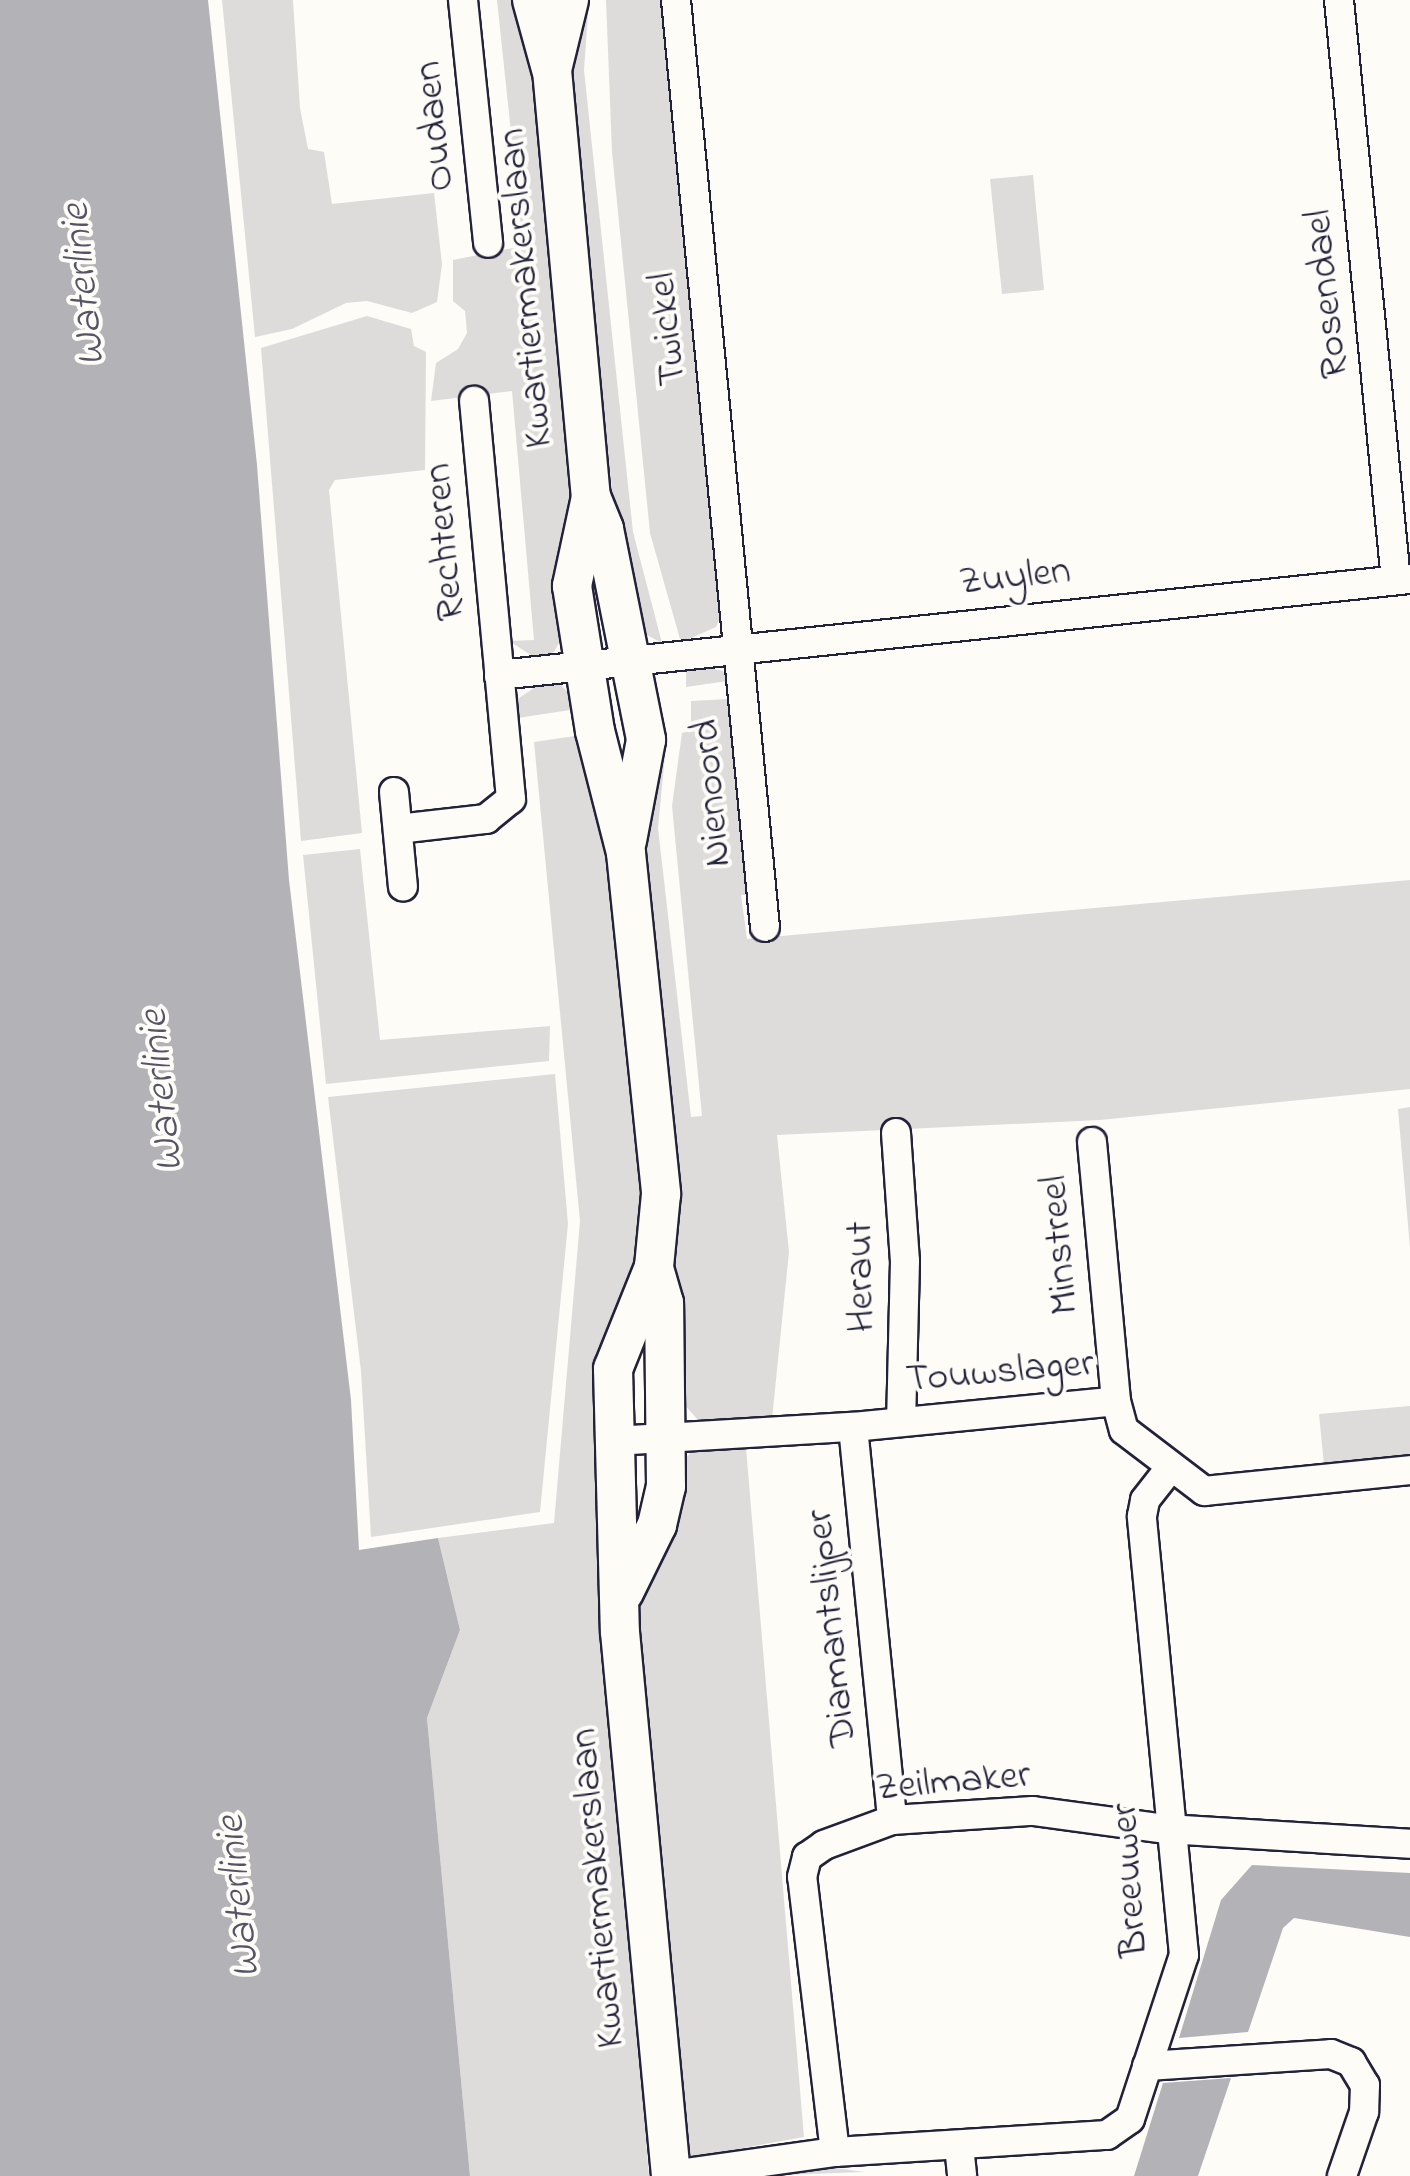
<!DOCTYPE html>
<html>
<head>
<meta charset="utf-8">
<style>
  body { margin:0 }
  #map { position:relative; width:1410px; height:2176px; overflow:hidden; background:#fdfcf7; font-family:"Indie Flower",sans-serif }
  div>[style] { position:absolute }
  .green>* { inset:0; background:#dddcdb }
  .water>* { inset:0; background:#b2b2b7 }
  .roads { filter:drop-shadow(2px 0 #22223b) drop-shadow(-2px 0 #22223b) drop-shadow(0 2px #22223b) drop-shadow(0 -2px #22223b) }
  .minor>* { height:28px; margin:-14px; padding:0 14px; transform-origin:14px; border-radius:14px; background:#fdfcf7 }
  .secondary>* { height:38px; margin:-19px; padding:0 19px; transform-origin:19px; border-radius:19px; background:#fdfcf7 }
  span { translate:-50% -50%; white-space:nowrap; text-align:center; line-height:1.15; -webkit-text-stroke:8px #fdfcf7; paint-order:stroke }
  .street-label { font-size:40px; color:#22223b }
  .water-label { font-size:42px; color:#545466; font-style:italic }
</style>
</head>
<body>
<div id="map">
  <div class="green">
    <i style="clip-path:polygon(222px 0,293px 0,300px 108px,308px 149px,324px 152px,332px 204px,434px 193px,442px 264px,437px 302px,412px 313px,367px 301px,346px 303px,292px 329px,255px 337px)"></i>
    <i style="clip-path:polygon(497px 0,522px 0,535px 63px,580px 514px,563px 635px,554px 652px,537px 659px,509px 641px,534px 640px,512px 391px,431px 401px,436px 363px,458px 349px,467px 333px,465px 311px,453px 301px,453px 260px,523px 246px)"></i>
    <i style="clip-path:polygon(579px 0,589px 0,584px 70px,633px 532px,662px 643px,639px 631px,621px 573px,567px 63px)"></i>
    <i style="clip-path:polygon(606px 0,665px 0,723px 611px,716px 627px,689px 639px,680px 639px,650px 533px,612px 152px)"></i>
    <i style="clip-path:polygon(1033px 175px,1044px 290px,1002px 294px,990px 179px)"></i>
    <i style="clip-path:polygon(367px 316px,411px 329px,414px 346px,426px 352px,425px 470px,335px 480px,329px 490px,362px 833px,301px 841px,261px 348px)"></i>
    <i style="clip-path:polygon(697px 665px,723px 671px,728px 681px,686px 687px,686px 672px)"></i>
    <i style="clip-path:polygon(540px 684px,560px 684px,583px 708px,518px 718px,516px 700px)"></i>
    <i style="clip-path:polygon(728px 699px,749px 895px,741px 895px,747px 939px,1410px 880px,1410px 1089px,1100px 1120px,777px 1135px,789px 1252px,772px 1419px,698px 1420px,674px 1393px,641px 845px,653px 736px,667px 734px,658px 828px,691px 1117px,702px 1116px,672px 806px,682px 733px,691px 730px,691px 701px)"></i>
    <i style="clip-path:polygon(575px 736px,579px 746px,592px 744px,643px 1190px,641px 1270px,603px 1361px,615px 1754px,649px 2176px,470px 2176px,427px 1718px,460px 1630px,438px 1538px,554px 1523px,580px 1221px,534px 742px)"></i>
    <i style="clip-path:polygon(360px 849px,380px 1040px,550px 1026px,549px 1061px,326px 1084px,303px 855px)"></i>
    <i style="clip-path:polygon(555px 1074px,568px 1224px,540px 1512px,371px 1537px,361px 1371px,328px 1097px)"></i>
    <i style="clip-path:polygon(1410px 1107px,1410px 1248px,1398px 1109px)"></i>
    <i style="clip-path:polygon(1410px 1406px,1410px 1458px,1324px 1465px,1319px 1414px)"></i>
    <i style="clip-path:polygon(746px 1448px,804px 2137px,687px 2158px,637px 1631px,642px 1575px,675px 1470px,694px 1449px)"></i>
    <i style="clip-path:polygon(829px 2167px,864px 2172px,754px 2176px)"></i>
  </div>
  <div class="water">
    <i style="clip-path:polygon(0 0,208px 0,257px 465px,289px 880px,351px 1400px,359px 1550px,438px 1538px,460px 1630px,427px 1718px,470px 2176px,0 2176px)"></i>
    <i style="clip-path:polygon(1252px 1865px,1410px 1873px,1410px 1937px,1294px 1918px,1283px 1928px,1248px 2032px,1179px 2038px,1221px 1900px)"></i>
    <i style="clip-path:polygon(1231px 2078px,1198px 2176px,1134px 2176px,1163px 2083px)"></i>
  </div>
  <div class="roads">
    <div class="minor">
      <i style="left:463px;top:0;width:244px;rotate:84.1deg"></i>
      <i style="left:676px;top:0;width:931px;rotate:84.52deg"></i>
      <i style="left:1339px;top:0;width:583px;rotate:84.39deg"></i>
      <i style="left:499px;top:675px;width:916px;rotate:-6.02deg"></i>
      <i style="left:394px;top:792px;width:95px;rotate:84.6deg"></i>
      <i style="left:398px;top:829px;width:89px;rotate:-6.5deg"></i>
      <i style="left:486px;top:819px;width:32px;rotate:-39deg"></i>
      <i style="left:511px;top:799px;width:400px;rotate:-95.3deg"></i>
      <i style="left:896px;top:1133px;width:128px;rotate:86deg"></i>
      <i style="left:905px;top:1261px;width:160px;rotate:91.4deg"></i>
      <i style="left:1092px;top:1142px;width:260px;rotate:84.7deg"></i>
      <i style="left:853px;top:1427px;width:395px;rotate:84.3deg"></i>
      <i style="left:614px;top:1441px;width:239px;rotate:-3.4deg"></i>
      <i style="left:853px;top:1427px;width:264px;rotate:-5.6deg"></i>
      <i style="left:1116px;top:1401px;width:30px;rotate:75deg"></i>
      <i style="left:1124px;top:1430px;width:101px;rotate:37.3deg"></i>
      <i style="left:1204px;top:1491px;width:207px;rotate:-5.8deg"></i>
      <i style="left:1147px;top:2066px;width:184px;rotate:-3.7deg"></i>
      <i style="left:1331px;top:2054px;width:22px;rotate:22deg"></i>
      <i style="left:1351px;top:2062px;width:27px;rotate:59deg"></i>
      <i style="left:1365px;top:2085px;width:27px;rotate:92deg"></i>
      <i style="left:1364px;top:2112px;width:68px;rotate:109deg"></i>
      <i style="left:959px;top:2146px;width:30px;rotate:84deg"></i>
      <i style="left:835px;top:2152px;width:277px;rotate:-96.8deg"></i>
      <i style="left:802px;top:1877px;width:21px;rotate:-76deg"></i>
      <i style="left:807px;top:1857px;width:21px;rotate:-35deg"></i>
      <i style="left:824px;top:1845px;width:72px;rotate:-20.2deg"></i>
      <i style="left:892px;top:1820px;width:141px;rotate:-3.7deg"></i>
      <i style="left:1033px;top:1811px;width:135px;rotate:7.7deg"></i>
      <i style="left:1167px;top:1829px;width:243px;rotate:3.5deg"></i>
      <i style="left:671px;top:2175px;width:166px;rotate:-8deg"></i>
      <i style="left:835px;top:2152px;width:273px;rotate:-3.6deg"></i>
      <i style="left:1107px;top:2135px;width:28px;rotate:-35deg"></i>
      <i style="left:1130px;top:2119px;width:173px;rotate:-71.8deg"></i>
      <i style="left:1184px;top:1955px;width:441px;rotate:-95.5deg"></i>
      <i style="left:1142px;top:1516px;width:16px;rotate:-79deg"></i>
      <i style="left:1145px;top:1500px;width:39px;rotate:-52deg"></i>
    </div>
    <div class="secondary">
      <i style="left:532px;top:0;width:72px;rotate:74.6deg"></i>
      <i style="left:569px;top:0;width:72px;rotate:103.7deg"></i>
      <i style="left:552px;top:70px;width:429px;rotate:84.8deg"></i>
      <i style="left:591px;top:497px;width:91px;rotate:102.1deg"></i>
      <i style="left:572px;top:586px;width:147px;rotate:81deg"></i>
      <i style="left:595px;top:731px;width:126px;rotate:75.7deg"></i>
      <i style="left:626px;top:853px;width:343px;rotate:84.1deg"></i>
      <i style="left:661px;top:1194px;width:73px;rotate:95.5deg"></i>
      <i style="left:654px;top:1267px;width:110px;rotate:111.9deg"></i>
      <i style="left:613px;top:1369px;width:263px;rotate:88.5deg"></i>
      <i style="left:620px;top:1632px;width:546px;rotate:84.64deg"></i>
      <i style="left:592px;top:499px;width:32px;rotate:68deg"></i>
      <i style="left:604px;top:529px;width:215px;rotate:78.7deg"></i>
      <i style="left:646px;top:740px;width:103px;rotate:100.7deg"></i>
      <i style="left:624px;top:1592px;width:75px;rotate:-63.8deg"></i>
      <i style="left:657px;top:1525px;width:39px;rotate:-77deg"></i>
      <i style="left:666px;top:1487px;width:184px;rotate:-90.6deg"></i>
      <i style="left:664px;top:1303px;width:37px;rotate:-106deg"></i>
    </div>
  </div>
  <div class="street-label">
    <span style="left:436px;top:126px;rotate:-96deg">Oudaen</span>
    <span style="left:527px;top:288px;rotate:-95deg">Kwartiermakerslaan</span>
    <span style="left:1328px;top:294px;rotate:-96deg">Rosendael</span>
    <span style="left:669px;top:329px;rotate:-96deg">Twickel</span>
    <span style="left:446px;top:542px;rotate:-95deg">Rechteren</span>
    <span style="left:1015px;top:578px;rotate:-6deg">Zuylen</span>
    <span style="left:713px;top:793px;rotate:-95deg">Nienoord</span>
    <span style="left:1061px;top:1245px;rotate:-95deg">Minstreel</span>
    <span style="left:862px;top:1277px;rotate:-91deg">Heraut</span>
    <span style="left:1000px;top:1373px;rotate:-5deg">Touwslager</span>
    <span style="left:833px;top:1628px;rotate:-96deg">Diamantslijper</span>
    <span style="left:953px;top:1783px;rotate:-5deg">Zeilmaker</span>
    <span style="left:1131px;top:1880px;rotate:-94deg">Breeuwer</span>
    <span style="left:599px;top:1888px;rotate:-95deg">Kwartiermakerslaan</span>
  </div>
  <div class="water-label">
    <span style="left:85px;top:285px;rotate:-96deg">Waterlinie</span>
    <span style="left:163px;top:1091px;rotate:-96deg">Waterlinie</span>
    <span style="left:240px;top:1897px;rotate:-96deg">Waterlinie</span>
  </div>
</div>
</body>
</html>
